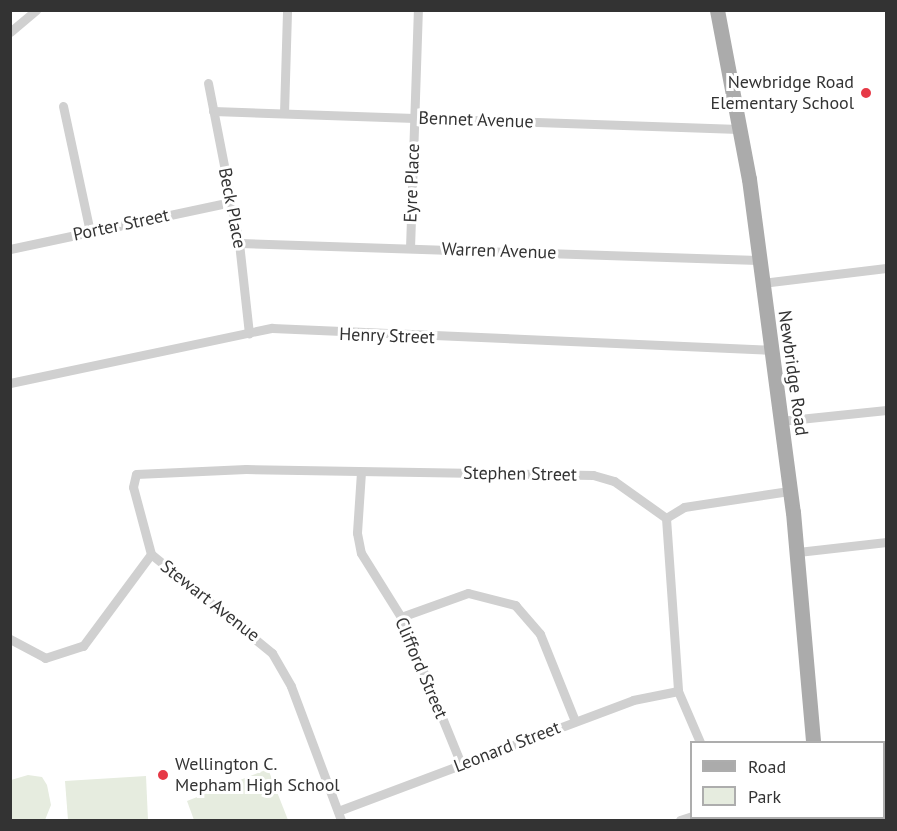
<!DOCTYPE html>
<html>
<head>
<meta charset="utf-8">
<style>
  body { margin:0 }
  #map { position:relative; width:897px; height:831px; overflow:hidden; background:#fff; font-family:"PT Sans",sans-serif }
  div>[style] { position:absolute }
  .green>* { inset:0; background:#e6ecdf }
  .street>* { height:9px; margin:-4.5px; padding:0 4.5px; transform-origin:4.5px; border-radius:4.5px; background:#d0d0d0 }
  .primary>* { height:15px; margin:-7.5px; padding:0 7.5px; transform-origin:7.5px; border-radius:7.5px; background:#ababab }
  .dots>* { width:16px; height:16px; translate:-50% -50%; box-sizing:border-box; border:3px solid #fff; border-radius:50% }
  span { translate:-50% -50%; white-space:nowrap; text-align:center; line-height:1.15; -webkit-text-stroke:6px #fff; paint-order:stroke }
  .poi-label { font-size:18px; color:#333 }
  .right { translate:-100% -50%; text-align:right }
  .left { translate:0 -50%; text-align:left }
  .street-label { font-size:18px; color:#333 }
  .frame { position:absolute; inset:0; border:12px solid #333; pointer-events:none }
  .legend { position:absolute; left:690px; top:741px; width:195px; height:78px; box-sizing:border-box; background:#fff; border:2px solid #adadad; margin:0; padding:8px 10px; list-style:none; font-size:18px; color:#333 }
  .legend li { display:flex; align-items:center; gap:12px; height:30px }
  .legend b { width:30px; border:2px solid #adadad }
</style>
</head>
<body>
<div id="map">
  <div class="green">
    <i style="clip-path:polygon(268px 769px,288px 820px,194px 820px,187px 801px)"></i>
    <i style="clip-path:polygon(28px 775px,42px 777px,47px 785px,51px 805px,45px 820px,11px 820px,11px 780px)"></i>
    <i style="clip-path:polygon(146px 776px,148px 820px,68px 820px,65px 781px)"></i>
  </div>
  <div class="street">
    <i style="left:10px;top:32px;width:34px;rotate:-40deg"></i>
    <i style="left:208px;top:83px;width:163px;rotate:79deg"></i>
    <i style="left:239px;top:243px;width:91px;rotate:83.7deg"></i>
    <i style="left:63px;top:106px;width:129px;rotate:77.9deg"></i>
    <i style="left:213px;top:111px;width:526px;rotate:1.96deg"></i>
    <i style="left:284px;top:113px;width:103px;rotate:-88.3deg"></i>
    <i style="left:239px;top:243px;width:519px;rotate:1.88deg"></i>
    <i style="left:410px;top:248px;width:238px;rotate:-88.1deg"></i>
    <i style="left:10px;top:249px;width:226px;rotate:-12deg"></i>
    <i style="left:762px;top:283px;width:125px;rotate:-6.9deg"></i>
    <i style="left:10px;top:383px;width:268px;rotate:-11.9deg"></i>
    <i style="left:272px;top:328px;width:497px;rotate:2.5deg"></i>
    <i style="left:780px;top:421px;width:107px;rotate:-5.9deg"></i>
    <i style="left:361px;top:472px;width:61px;rotate:93.8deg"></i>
    <i style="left:357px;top:533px;width:20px;rotate:79deg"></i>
    <i style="left:361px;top:553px;width:75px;rotate:58deg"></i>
    <i style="left:401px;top:617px;width:159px;rotate:67.8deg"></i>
    <i style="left:666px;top:518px;width:21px;rotate:-31deg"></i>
    <i style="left:684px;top:507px;width:106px;rotate:-8.7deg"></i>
    <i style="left:798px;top:552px;width:89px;rotate:-6.5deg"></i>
    <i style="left:401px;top:617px;width:71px;rotate:-19.7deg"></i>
    <i style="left:468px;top:593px;width:49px;rotate:14.3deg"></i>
    <i style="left:515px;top:605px;width:38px;rotate:49deg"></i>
    <i style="left:540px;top:634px;width:94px;rotate:68.1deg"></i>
    <i style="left:10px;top:639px;width:40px;rotate:28deg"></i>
    <i style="left:45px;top:658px;width:40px;rotate:-18deg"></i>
    <i style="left:83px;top:646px;width:114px;rotate:-53.5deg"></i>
    <i style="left:338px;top:811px;width:315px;rotate:-20.6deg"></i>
    <i style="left:633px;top:700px;width:46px;rotate:-11.3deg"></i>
    <i style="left:884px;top:811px;width:2px"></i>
    <i style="left:341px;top:820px;width:143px;rotate:-110.5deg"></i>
    <i style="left:291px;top:686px;width:38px;rotate:-120deg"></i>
    <i style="left:272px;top:653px;width:156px;rotate:-140.7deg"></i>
    <i style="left:151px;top:554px;width:69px;rotate:-105deg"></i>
    <i style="left:133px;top:487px;width:13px;rotate:-77deg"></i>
    <i style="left:136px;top:474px;width:110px;rotate:-2.6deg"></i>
    <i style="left:246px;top:469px;width:347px;rotate:1deg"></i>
    <i style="left:593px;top:475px;width:22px;rotate:16deg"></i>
    <i style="left:614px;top:481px;width:64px;rotate:35.4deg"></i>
    <i style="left:666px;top:518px;width:173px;rotate:86deg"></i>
    <i style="left:678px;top:691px;width:56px;rotate:66.7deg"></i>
    <i style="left:680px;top:820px;width:13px;rotate:-18deg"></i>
  </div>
  <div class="primary">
    <i style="left:717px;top:10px;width:172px;rotate:79.3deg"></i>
    <i style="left:749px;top:179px;width:336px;rotate:82.5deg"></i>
    <i style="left:793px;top:512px;width:231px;rotate:85deg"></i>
    <i style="left:818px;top:818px;width:2px;rotate:90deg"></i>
  </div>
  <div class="dots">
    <i style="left:866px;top:93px;background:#e63946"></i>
    <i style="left:163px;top:775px;background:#e63946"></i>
  </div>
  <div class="poi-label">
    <span class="right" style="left:854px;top:93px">Newbridge Road<br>Elementary School</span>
    <span class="left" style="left:175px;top:775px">Wellington C.<br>Mepham High School</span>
  </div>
  <div class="street-label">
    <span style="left:476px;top:120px;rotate:2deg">Bennet Avenue</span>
    <span style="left:412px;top:183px;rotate:-88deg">Eyre Place</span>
    <span style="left:232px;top:208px;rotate:79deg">Beck Place</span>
    <span style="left:121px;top:225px;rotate:-12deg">Porter Street</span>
    <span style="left:499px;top:251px;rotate:2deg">Warren Avenue</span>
    <span style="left:387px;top:336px;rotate:2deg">Henry Street</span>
    <span style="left:793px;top:373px;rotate:82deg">Newbridge Road</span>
    <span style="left:520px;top:474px;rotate:1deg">Stephen Street</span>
    <span style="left:210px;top:601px;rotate:38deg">Stewart Avenue</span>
    <span style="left:421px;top:668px;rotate:67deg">Clifford Street</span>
    <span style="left:507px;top:747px;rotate:-21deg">Leonard Street</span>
  </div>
  <div class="frame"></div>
  <ul class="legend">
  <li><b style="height:8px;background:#ababab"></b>Road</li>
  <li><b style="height:16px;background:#e6ecdf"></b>Park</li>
  </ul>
</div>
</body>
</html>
